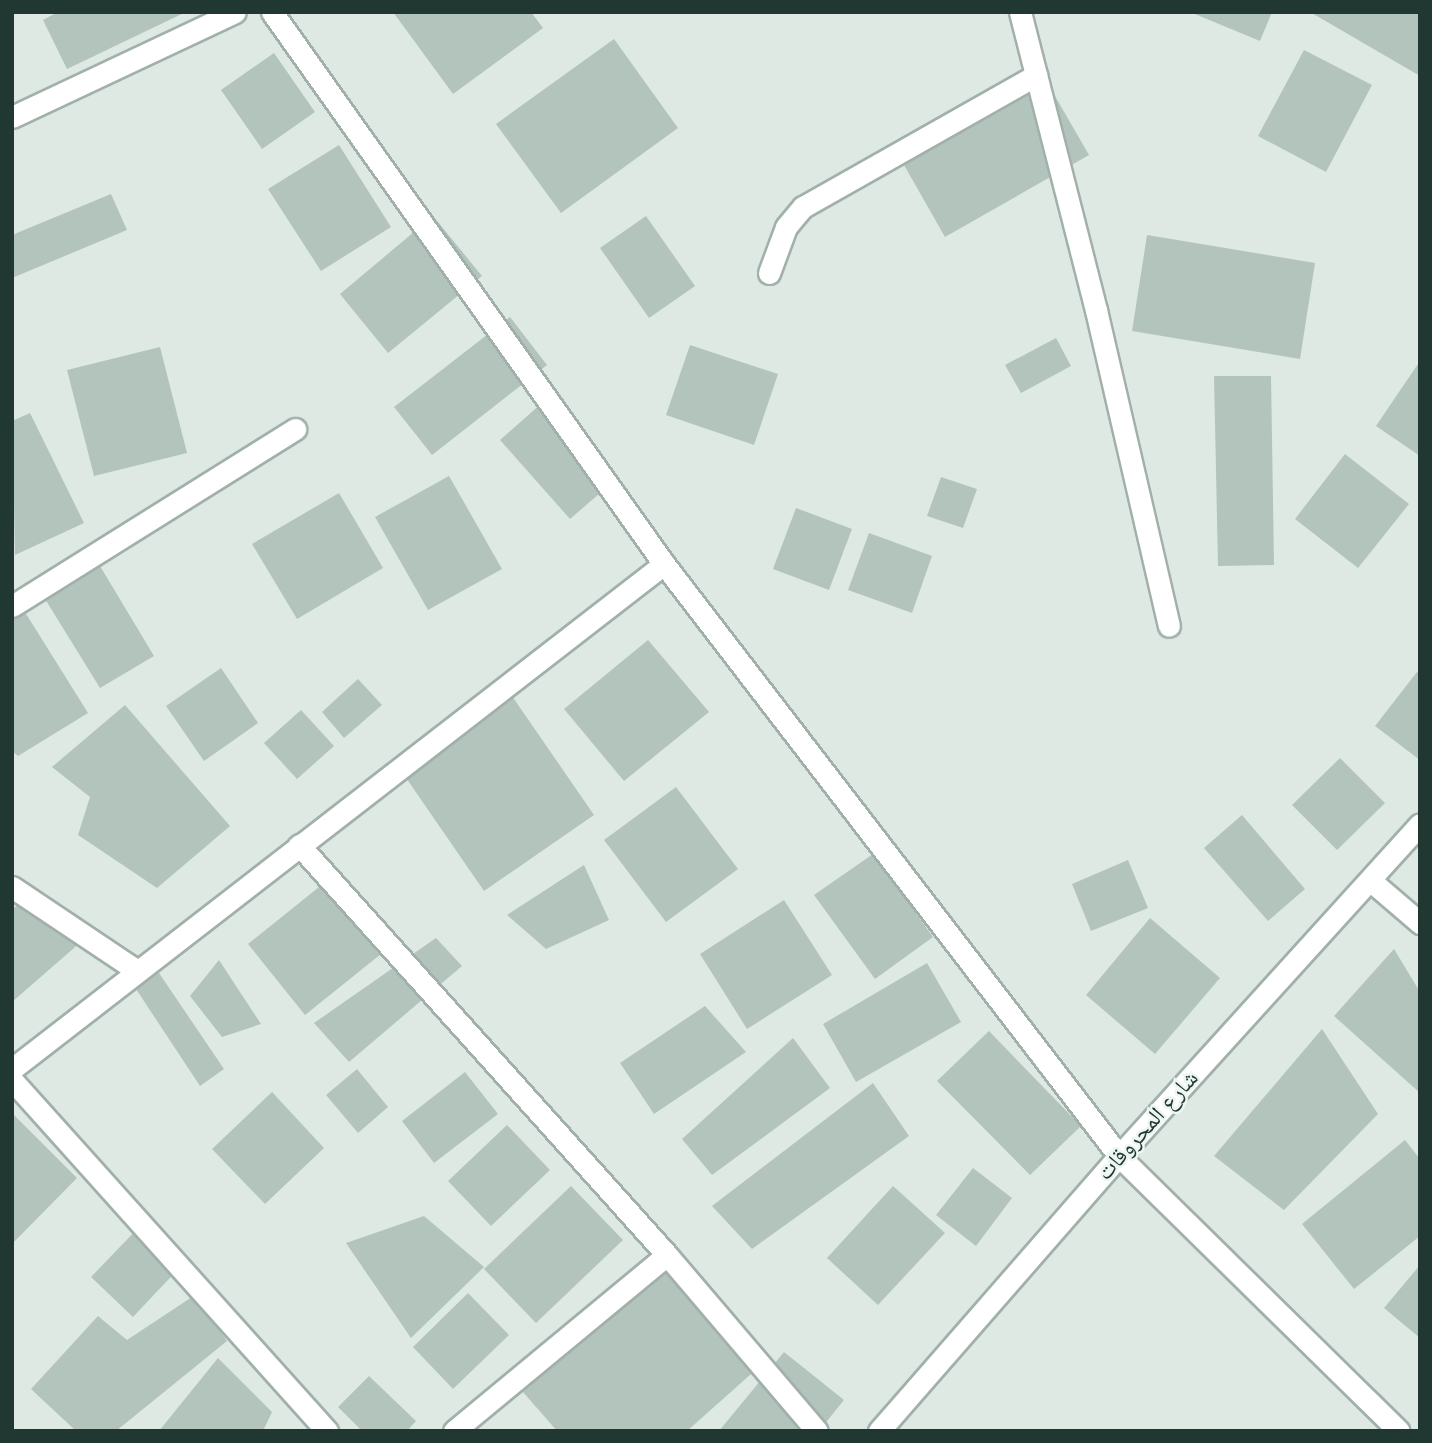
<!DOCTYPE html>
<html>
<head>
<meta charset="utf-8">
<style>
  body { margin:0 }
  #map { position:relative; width:1432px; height:1443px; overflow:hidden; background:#dee9e4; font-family:Poppins,"Noto Naskh Arabic",sans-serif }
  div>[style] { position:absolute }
  .building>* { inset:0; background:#b3c4bd }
  .roads { filter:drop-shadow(2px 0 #a1b0ab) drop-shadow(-2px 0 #a1b0ab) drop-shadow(0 2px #a1b0ab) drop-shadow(0 -2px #a1b0ab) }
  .minor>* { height:21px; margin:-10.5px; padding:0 10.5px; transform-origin:10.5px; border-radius:10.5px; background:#fff }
  .tertiary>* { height:21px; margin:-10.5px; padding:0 10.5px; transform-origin:10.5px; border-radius:10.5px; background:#fff }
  span { translate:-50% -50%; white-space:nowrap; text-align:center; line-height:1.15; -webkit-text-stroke:5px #eef6f2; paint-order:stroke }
  .street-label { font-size:23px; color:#203831 }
  .frame { position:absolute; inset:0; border:14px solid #203831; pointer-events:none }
</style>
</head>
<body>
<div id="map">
  <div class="building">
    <i style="clip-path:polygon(58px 12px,186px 12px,67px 69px,43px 20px)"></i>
    <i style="clip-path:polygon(393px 12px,531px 12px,543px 28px,453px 94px)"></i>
    <i style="clip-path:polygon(1190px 12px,1272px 12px,1260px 41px)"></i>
    <i style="clip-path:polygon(1310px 12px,1420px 12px,1420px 76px)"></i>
    <i style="clip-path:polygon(614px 39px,678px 128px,561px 213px,496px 124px)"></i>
    <i style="clip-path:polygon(1304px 50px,1372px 85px,1326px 172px,1258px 136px)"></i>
    <i style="clip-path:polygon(274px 53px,315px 112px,262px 149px,221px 90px)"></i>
    <i style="clip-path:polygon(1048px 84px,1089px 155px,945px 237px,904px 165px)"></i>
    <i style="clip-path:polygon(339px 145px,391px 227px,321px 271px,268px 189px)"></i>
    <i style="clip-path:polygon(111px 194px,127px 230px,12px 278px,12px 235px)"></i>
    <i style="clip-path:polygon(433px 216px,482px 276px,388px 353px,340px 294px)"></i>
    <i style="clip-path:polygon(646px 216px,695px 286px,649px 318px,600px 248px)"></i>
    <i style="clip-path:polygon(1147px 235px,1315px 263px,1300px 359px,1132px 331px)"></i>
    <i style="clip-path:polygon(510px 317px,547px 365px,432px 455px,394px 407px)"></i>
    <i style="clip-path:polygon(1056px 338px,1071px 366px,1021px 393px,1005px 365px)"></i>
    <i style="clip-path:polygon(690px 345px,778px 374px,754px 445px,666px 415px)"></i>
    <i style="clip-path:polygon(160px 347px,187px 453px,94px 476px,67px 370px)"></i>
    <i style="clip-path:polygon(1420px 361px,1420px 456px,1376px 426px)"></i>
    <i style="clip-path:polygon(1214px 376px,1271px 376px,1274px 565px,1218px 566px)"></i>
    <i style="clip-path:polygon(543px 402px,614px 481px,570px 519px,500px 440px)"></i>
    <i style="clip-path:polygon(30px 413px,84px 523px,15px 555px,12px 421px)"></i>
    <i style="clip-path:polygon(1345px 454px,1409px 504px,1358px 568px,1295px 519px)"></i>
    <i style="clip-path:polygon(449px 476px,502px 569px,428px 610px,375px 517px)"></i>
    <i style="clip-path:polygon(941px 477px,977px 489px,963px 528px,927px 516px)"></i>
    <i style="clip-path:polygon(339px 493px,383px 568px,297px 619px,252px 544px)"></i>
    <i style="clip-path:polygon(796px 508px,852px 529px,829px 590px,773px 569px)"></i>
    <i style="clip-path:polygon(869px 533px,932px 556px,912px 613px,848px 590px)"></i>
    <i style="clip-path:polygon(100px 566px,154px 656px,100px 688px,45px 599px)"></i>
    <i style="clip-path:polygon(23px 609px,88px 713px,18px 756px,12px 751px,12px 616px)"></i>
    <i style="clip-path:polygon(648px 640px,709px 712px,624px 781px,564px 709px)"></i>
    <i style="clip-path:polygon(221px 668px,258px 723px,204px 761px,166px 706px)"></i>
    <i style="clip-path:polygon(1417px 672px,1420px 674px,1420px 760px,1375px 726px)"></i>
    <i style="clip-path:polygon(358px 679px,382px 705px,344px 738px,322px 712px)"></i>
    <i style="clip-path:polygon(512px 696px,594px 815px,484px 891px,402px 772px)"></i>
    <i style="clip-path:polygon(125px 705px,230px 826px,157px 888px,78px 835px,90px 797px,52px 767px)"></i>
    <i style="clip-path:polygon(301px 710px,334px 746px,297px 779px,264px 743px)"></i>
    <i style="clip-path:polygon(1340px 758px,1385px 803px,1337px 850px,1292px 805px)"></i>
    <i style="clip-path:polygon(676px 787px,738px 869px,666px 922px,604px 840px)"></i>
    <i style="clip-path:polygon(1242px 815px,1305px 889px,1268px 921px,1204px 848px)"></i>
    <i style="clip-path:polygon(873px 854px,933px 937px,875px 979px,814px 895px)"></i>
    <i style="clip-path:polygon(1128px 860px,1148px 908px,1091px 931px,1072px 884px)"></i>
    <i style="clip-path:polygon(584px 865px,609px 920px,546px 949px,507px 915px)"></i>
    <i style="clip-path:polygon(324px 883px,381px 954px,305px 1015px,248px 944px)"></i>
    <i style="clip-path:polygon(37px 893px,90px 934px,12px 1002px,12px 909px)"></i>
    <i style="clip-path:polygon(784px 900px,832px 975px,747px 1029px,700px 954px)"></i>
    <i style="clip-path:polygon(1150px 918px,1220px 978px,1155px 1054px,1086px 995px)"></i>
    <i style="clip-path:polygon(436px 938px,462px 966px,349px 1062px,314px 1023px)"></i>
    <i style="clip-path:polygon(1394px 949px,1420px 992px,1420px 1093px,1334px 1016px)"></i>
    <i style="clip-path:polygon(219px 960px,261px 1024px,222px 1037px,190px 996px)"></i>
    <i style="clip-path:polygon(927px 963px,961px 1022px,856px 1082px,823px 1024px)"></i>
    <i style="clip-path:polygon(159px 973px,224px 1069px,200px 1086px,136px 989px)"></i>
    <i style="clip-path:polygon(705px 1006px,746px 1052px,654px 1114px,620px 1063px)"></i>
    <i style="clip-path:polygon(1322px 1029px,1378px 1114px,1284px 1210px,1214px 1156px)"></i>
    <i style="clip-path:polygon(989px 1031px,1081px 1126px,1030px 1175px,937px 1081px)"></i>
    <i style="clip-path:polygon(793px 1038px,830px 1088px,712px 1175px,682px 1139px)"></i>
    <i style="clip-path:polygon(357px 1069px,388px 1107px,358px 1133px,326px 1095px)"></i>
    <i style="clip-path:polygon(465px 1072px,498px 1114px,434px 1163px,402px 1121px)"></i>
    <i style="clip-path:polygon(873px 1083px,909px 1136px,752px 1249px,712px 1206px)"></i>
    <i style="clip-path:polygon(272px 1092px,324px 1148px,265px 1204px,212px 1149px)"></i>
    <i style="clip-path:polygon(12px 1113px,77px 1178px,12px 1244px)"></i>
    <i style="clip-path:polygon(507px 1125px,550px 1170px,491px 1226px,448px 1181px)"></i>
    <i style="clip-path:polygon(1405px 1140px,1420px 1159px,1420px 1236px,1354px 1289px,1302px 1224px)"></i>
    <i style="clip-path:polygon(973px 1168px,1012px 1198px,976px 1246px,936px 1215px)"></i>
    <i style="clip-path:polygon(571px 1186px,623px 1240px,536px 1323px,484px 1269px)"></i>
    <i style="clip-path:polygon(893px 1186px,945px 1233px,878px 1305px,827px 1258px)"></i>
    <i style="clip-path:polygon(424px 1216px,484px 1267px,411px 1338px,346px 1243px)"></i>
    <i style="clip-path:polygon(142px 1224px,183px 1264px,133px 1317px,91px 1277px)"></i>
    <i style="clip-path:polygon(677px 1255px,769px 1358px,687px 1431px,557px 1431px,523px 1392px)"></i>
    <i style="clip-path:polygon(1420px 1265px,1420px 1338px,1384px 1308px)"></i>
    <i style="clip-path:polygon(468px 1293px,509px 1335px,453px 1389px,413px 1347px)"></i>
    <i style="clip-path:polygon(195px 1295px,227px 1341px,116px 1431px,76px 1431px,31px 1389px,98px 1316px,127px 1340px)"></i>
    <i style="clip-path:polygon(784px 1352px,844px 1400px,819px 1431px,719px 1431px)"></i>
    <i style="clip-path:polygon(218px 1358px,272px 1412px,263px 1431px,159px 1431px)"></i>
    <i style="clip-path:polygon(369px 1376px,416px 1421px,407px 1431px,362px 1431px,338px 1407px)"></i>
  </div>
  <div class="roads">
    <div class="minor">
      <i style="left:272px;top:12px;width:677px;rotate:54.62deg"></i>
      <i style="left:664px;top:564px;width:747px;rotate:52.45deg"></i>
      <i style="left:1119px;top:1156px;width:392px;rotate:44.5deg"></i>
      <i style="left:1020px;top:12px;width:308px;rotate:75.7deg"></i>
      <i style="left:1096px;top:310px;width:324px;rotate:77deg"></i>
      <i style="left:12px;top:117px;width:246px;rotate:-25.2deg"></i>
      <i style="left:769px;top:273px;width:49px;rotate:-69.7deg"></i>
      <i style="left:786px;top:227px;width:26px;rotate:-50deg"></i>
      <i style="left:803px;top:207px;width:268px;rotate:-29.5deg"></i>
      <i style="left:12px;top:606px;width:334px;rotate:-32deg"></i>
      <i style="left:299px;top:845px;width:551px;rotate:48.09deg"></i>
      <i style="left:667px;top:1255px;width:231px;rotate:49.6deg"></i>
      <i style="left:1371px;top:881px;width:65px;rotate:40.6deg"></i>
      <i style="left:12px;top:887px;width:149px;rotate:33.8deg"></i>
      <i style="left:12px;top:1069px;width:825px;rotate:-37.76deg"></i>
      <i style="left:12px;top:1080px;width:472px;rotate:48.1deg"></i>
      <i style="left:454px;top:1431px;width:276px;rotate:-39.6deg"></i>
    </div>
    <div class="tertiary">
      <i style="left:879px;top:1431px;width:365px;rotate:-48.9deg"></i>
      <i style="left:1119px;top:1156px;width:448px;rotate:-47.8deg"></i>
    </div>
  </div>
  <div class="street-label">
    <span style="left:1147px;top:1125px;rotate:-48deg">شارع المحروقات</span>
  </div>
  <div class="frame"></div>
</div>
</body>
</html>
